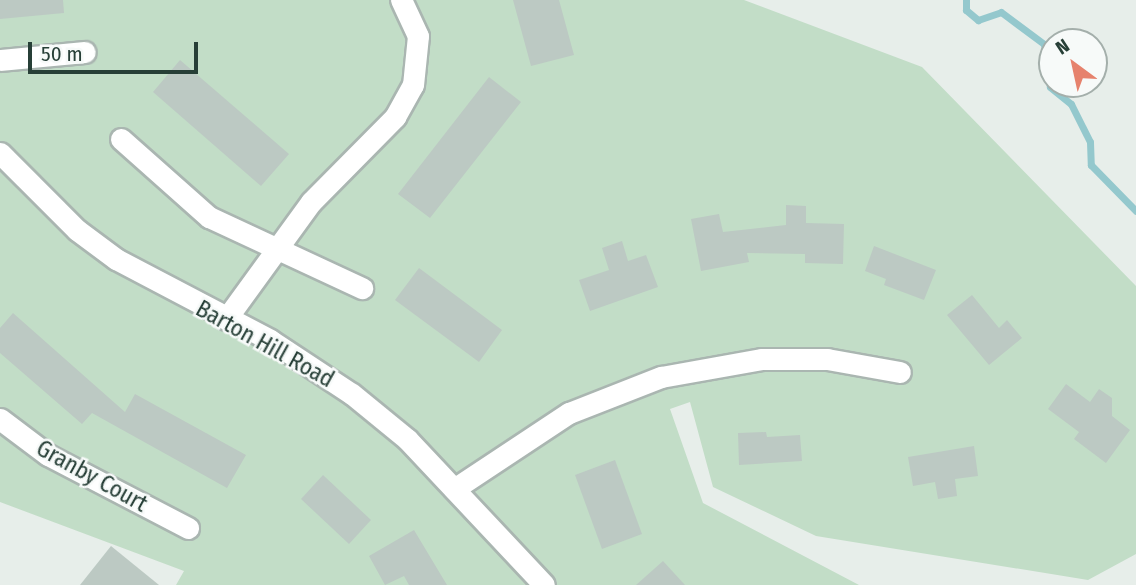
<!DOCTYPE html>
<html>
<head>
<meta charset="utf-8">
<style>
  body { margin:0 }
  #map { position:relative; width:1136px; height:585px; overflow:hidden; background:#e7eeea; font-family:"Fira Sans Condensed",sans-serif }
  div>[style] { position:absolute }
  .green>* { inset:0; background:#c2ddc7 }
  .stream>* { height:7px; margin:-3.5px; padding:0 3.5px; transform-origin:3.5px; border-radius:3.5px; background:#94c8cd }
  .building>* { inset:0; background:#bcc9c3 }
  .roads { filter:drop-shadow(2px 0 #aab6b1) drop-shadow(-2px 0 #aab6b1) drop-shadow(0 2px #aab6b1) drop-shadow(0 -2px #aab6b1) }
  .minor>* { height:21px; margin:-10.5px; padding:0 10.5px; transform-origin:10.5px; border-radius:10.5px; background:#fff }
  span { translate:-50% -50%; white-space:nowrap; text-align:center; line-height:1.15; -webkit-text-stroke:5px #f7faf9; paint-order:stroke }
  .street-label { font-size:23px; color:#273f37 }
  .north { position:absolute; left:1038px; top:28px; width:70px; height:70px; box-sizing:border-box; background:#f7faf9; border:2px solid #a4afab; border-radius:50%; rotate:327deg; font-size:19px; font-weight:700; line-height:28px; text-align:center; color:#273f37 }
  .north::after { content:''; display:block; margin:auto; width:24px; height:32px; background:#e6826d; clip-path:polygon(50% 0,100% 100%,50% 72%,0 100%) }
  .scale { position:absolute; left:28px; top:42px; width:170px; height:32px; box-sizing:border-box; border:4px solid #273f37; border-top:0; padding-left:9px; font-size:21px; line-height:24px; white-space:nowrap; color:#273f37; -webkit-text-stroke:5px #f7faf9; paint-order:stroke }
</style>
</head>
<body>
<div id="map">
  <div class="green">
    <i style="clip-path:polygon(0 0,744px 0,922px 67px,1136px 286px,1136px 554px,1088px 580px,816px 536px,713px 487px,690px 402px,670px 409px,703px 503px,859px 585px,176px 585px,184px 571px,0 502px)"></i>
  </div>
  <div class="stream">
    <i style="left:966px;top:0;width:10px;rotate:90deg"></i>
    <i style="left:966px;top:10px;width:16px;rotate:40deg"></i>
    <i style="left:978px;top:20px;width:24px;rotate:-19deg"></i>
    <i style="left:1001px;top:12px;width:54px;rotate:36.7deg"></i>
    <i style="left:1044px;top:44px;width:43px;rotate:82.1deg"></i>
    <i style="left:1050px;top:87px;width:27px;rotate:39deg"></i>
    <i style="left:1071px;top:104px;width:42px;rotate:63.4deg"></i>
    <i style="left:1090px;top:142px;width:23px;rotate:88deg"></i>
    <i style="left:1091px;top:165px;width:64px;rotate:45.6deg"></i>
  </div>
  <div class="building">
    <i style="clip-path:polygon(0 0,63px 0,64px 13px,0 19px)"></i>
    <i style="clip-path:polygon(513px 0,559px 0,574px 55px,531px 66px)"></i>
    <i style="clip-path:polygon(180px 60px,289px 154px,261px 186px,153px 92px)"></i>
    <i style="clip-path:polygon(489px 77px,521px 102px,430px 218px,398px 194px)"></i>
    <i style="clip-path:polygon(786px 205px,806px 206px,806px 223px,844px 224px,843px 264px,805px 263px,805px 254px,747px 253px,749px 262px,701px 271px,691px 219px,719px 214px,723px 232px,786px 225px)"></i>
    <i style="clip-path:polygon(622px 241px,628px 261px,646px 255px,658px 287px,590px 311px,579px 280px,609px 270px,602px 248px)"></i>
    <i style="clip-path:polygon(874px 246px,936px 270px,924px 300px,884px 285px,886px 279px,865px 271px)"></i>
    <i style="clip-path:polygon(419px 268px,502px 330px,479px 362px,395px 300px)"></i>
    <i style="clip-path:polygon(972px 295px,999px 328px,1007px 320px,1022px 338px,989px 365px,947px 315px)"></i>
    <i style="clip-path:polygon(13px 313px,125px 412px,135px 394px,246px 455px,227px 488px,92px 413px,82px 424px,0 353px,0 328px)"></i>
    <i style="clip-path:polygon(1066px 384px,1090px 402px,1099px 389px,1112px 398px,1112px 416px,1130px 430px,1106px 463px,1074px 439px,1079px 432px,1048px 409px)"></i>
    <i style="clip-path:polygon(766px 432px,767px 437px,800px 435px,802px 461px,739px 465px,738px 433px)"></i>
    <i style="clip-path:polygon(974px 446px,978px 476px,955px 479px,957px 496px,938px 499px,935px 482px,913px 486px,908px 457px)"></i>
    <i style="clip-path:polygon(615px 460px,642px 534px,602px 549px,575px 475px)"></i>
    <i style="clip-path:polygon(323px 475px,371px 520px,349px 544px,301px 499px)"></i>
    <i style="clip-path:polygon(414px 530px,447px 585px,409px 585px,404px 576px,385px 585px,369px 556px)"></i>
    <i style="clip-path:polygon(111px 546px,159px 585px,80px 585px)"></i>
    <i style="clip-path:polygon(663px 561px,685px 585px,636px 585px)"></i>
  </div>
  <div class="roads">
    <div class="minor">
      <i style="left:0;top:60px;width:85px;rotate:-5.4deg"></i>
      <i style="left:121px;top:139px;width:118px;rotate:41.6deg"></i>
      <i style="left:209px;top:217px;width:169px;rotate:24.9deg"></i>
      <i style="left:0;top:153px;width:109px;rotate:45deg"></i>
      <i style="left:77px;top:230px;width:49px;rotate:36.6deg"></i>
      <i style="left:116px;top:259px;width:174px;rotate:27.7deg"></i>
      <i style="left:270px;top:340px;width:98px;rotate:33.4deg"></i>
      <i style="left:352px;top:394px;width:71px;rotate:39.3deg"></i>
      <i style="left:407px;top:439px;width:200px;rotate:46.8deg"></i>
      <i style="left:226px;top:319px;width:145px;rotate:-54deg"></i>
      <i style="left:311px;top:202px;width:120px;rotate:-45.3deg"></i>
      <i style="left:395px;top:117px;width:37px;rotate:-61deg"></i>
      <i style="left:413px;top:85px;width:49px;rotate:-84.2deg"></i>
      <i style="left:418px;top:36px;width:40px;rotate:-115deg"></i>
      <i style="left:0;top:419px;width:60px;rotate:36.9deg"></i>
      <i style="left:48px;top:455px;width:158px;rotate:27.5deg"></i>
      <i style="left:454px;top:489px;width:138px;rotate:-33.5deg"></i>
      <i style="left:569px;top:413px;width:99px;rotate:-21.4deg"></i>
      <i style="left:661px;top:377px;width:103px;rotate:-10.1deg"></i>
      <i style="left:762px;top:359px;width:65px"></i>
      <i style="left:827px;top:359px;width:74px;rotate:10.1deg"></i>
    </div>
  </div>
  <div class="street-label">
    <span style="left:265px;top:344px;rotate:29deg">Barton Hill Road</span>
    <span style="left:92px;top:476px;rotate:29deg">Granby Court</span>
  </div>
  <div class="north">N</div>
  <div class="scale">50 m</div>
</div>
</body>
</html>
